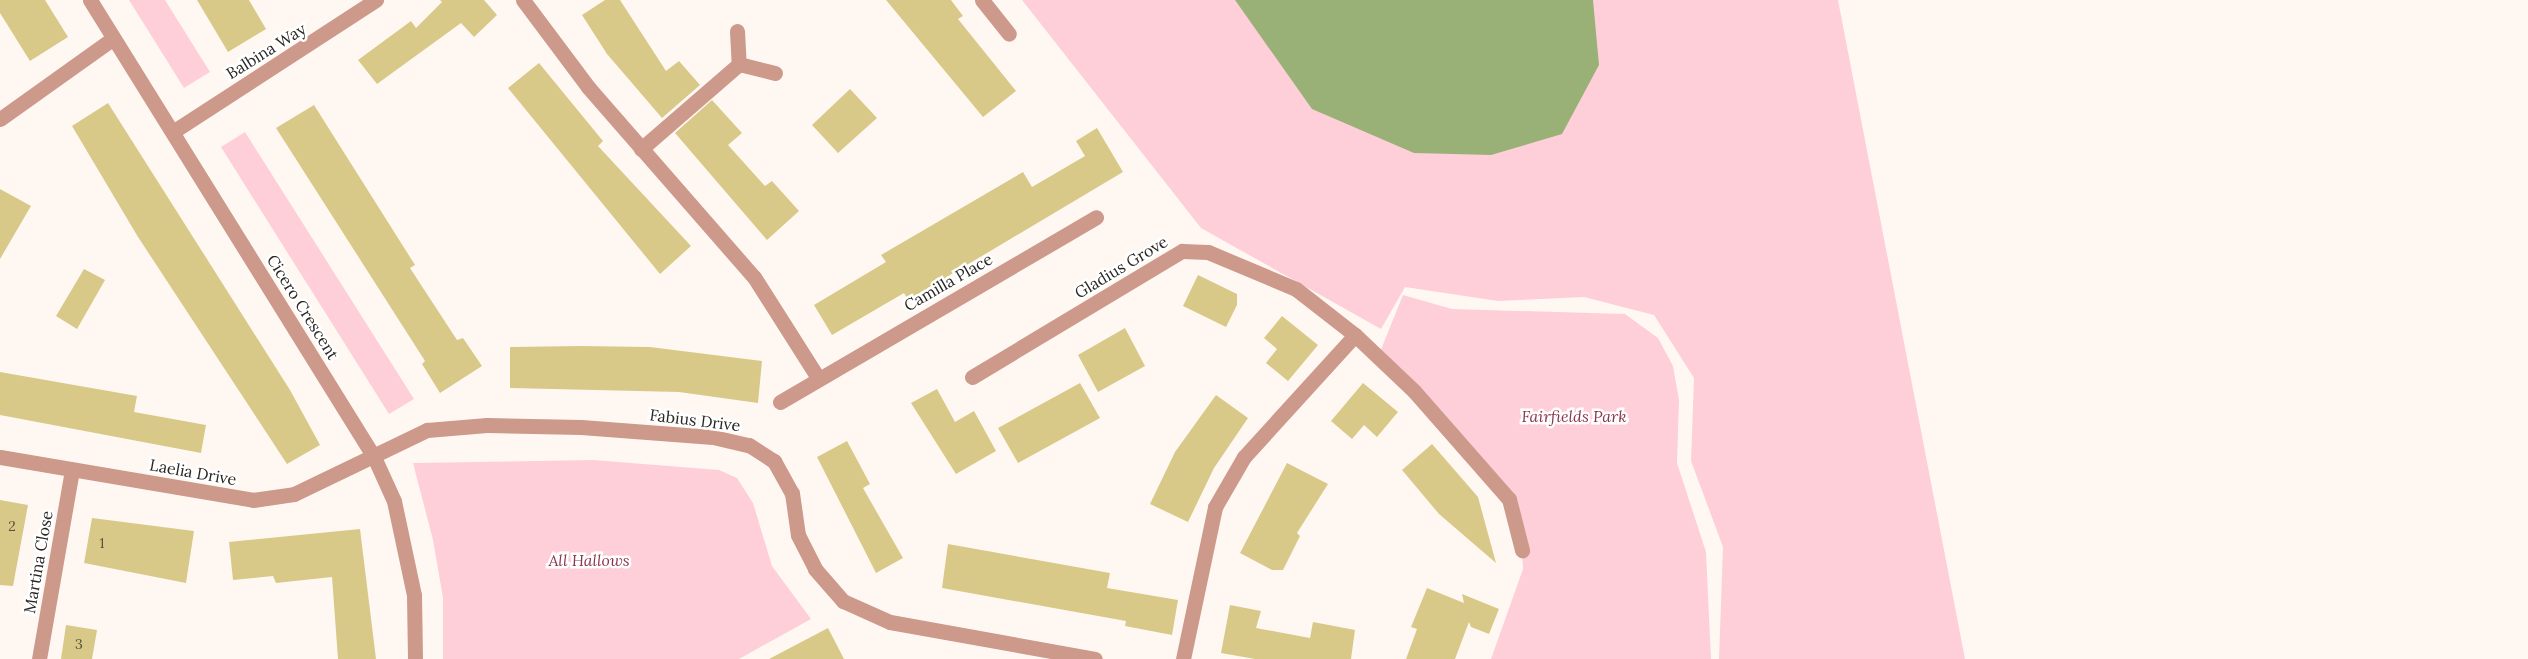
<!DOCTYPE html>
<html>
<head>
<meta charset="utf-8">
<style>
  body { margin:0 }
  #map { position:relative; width:2528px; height:659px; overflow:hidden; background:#fff8f2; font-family:Lora,serif }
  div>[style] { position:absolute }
  .green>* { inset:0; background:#fecfd8 }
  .water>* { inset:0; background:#99b176 }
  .building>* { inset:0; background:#d9c988 }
  .street>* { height:15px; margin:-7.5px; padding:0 7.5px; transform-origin:7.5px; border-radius:7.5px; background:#cc998b }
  span { translate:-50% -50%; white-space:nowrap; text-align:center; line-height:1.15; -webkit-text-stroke:5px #fff; paint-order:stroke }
  .number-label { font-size:14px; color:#55503d }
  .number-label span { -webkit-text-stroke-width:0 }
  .street-label { font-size:16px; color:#292724 }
  .park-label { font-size:16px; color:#89364d; font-style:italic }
</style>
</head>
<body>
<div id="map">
  <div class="green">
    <i style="clip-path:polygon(129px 0,165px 0,210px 72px,184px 88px)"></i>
    <i style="clip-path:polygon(1022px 0,1838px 0,1965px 659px,1719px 659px,1723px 547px,1691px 461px,1694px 378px,1654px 315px,1584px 297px,1498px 301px,1405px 287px,1381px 329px,1201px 228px)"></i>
    <i style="clip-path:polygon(245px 132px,414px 399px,389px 414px,221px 147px)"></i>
    <i style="clip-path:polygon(1403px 295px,1452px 309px,1625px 314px,1658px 338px,1673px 366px,1679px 400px,1677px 463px,1706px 552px,1711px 659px,1491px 659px,1523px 569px,1522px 550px,1510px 499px,1378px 357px)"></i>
    <i style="clip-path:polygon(593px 460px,719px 470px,737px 478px,753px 503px,772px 566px,811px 619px,739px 659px,443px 659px,443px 598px,433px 540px,413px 463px)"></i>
  </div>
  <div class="water">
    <i style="clip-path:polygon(1235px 0,1593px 0,1599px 65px,1562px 134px,1491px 155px,1414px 153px,1312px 109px)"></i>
  </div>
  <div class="building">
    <i style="clip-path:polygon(0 0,45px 0,68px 37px,30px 61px,0 13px)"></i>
    <i style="clip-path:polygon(197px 0,249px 0,266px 29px,228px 52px)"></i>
    <i style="clip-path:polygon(440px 0,484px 0,497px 15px,474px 37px,461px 23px,377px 84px,358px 60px,411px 21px,416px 28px,442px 2px)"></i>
    <i style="clip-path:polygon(605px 0,620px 0,666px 71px,679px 61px,700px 85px,662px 118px,607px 54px,582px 15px)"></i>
    <i style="clip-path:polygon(886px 0,951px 0,963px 16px,958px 19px,1016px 91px,983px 117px)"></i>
    <i style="clip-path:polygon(539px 63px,603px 141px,598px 146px,691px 246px,660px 274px,508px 88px)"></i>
    <i style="clip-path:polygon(850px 89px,877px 118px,838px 153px,812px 125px)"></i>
    <i style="clip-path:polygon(712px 100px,742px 133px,728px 145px,765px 186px,772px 181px,799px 211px,767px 240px,675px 133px)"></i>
    <i style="clip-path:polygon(108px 103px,290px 390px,320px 445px,287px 464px,138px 237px,72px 126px)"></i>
    <i style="clip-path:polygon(314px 105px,415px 265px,410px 268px,457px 340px,463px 338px,482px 366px,440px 393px,422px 364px,425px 361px,276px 128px)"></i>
    <i style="clip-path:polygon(1097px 128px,1123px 172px,908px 300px,904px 293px,832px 335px,814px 305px,886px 262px,881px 255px,1023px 172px,1032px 187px,1085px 156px,1076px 141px)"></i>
    <i style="clip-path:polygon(0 189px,31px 206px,0 259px)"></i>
    <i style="clip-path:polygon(84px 269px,105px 280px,77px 329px,56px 316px)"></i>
    <i style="clip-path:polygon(1198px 275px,1237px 294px,1237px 305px,1226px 327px,1183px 306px)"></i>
    <i style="clip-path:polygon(1282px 316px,1318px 345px,1288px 381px,1266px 363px,1277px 349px,1264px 338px)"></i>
    <i style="clip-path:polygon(1125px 328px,1145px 366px,1098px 392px,1078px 355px)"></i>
    <i style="clip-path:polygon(581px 346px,650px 347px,762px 361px,758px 403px,679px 392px,510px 388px,510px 347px)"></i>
    <i style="clip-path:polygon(0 372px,137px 396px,134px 412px,206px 425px,201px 453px,0 415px)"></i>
    <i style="clip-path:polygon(1080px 383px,1100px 418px,1018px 463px,998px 428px)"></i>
    <i style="clip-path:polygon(1363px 383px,1398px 412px,1377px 437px,1364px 425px,1352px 439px,1331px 421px)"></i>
    <i style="clip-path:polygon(937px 389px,955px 422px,974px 411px,996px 451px,956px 474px,911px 403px)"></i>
    <i style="clip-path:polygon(1216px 395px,1248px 418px,1214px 468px,1188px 522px,1150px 504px,1175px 452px)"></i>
    <i style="clip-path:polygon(847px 441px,870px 484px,863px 488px,903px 558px,876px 573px,817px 457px)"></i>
    <i style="clip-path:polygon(1432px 444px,1478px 497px,1496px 563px,1439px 514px,1402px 470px)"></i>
    <i style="clip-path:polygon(1287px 463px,1328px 484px,1297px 533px,1300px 536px,1283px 570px,1272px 570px,1240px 553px)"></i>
    <i style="clip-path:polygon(0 500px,28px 505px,13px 586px,0 585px)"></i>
    <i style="clip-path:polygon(92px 518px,194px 531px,186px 583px,84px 563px)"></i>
    <i style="clip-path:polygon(360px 529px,376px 659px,338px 659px,332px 577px,276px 583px,273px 576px,233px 580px,229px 542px)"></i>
    <i style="clip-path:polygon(948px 544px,1110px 573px,1107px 588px,1178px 600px,1172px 635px,1125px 626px,1126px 621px,942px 588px)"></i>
    <i style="clip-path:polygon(1427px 588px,1464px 603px,1462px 594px,1499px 609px,1489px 634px,1471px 627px,1469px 622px,1455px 659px,1406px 659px,1417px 629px,1411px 627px)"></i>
    <i style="clip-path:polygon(1230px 605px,1261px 611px,1256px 628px,1310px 638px,1313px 622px,1355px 630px,1351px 659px,1255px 659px,1221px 653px)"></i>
    <i style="clip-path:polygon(66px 625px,97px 630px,92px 659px,61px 659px)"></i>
    <i style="clip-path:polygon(828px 628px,844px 659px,769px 659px)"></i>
  </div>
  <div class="street">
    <i style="left:90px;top:0;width:538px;rotate:58.14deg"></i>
    <i style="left:374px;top:457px;width:48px;rotate:65.6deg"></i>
    <i style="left:394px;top:501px;width:96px;rotate:78deg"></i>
    <i style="left:414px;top:595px;width:64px;rotate:89.1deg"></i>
    <i style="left:523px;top:0;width:109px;rotate:53.2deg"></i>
    <i style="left:588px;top:87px;width:252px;rotate:48.9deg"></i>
    <i style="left:754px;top:277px;width:120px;rotate:57.6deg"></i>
    <i style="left:982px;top:0;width:43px;rotate:51.5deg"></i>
    <i style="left:737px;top:31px;width:33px;rotate:87deg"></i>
    <i style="left:739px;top:64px;width:37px;rotate:14deg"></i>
    <i style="left:0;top:119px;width:138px;rotate:-35.5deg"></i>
    <i style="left:174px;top:131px;width:241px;rotate:-33deg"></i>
    <i style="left:641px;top:149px;width:130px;rotate:-40.9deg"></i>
    <i style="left:972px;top:377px;width:245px;rotate:-31deg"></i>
    <i style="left:1182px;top:251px;width:26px;rotate:2deg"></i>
    <i style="left:1208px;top:252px;width:95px;rotate:22.8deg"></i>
    <i style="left:1296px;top:289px;width:75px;rotate:37.9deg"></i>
    <i style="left:1355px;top:335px;width:81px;rotate:43.5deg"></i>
    <i style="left:1414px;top:391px;width:144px;rotate:48.7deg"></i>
    <i style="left:1509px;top:499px;width:53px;rotate:75.7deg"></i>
    <i style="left:780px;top:402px;width:366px;rotate:-30.3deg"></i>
    <i style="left:0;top:457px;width:257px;rotate:9.6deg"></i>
    <i style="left:253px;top:500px;width:41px;rotate:-8.3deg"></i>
    <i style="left:294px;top:494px;width:148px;rotate:-25.7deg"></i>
    <i style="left:427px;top:430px;width:60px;rotate:-4.8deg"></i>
    <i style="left:487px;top:425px;width:94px;rotate:1.2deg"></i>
    <i style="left:581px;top:427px;width:132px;rotate:4.3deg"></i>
    <i style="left:713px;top:437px;width:37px;rotate:13deg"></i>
    <i style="left:749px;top:445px;width:30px;rotate:33deg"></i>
    <i style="left:774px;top:461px;width:37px;rotate:61deg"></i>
    <i style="left:792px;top:493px;width:42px;rotate:81.9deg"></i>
    <i style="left:798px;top:535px;width:38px;rotate:63deg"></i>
    <i style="left:815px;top:569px;width:43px;rotate:48.8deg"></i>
    <i style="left:843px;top:601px;width:51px;rotate:24.1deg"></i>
    <i style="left:890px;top:622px;width:208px;rotate:10.2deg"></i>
    <i style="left:39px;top:659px;width:192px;rotate:-80.1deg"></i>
    <i style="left:1183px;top:659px;width:155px;rotate:-78.1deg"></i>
    <i style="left:1215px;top:507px;width:58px;rotate:-59.9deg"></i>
    <i style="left:1244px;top:457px;width:165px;rotate:-47.7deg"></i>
  </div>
  <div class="number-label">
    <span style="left:12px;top:526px">2</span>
    <span style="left:102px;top:543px">1</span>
    <span style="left:79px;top:644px">3</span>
  </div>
  <div class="street-label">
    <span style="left:266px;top:51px;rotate:-32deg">Balbina Way</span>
    <span style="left:1121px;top:267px;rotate:-31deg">Gladius Grove</span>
    <span style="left:948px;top:282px;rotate:-30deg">Camilla Place</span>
    <span style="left:303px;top:307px;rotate:58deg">Cicero Crescent</span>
    <span style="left:695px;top:420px;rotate:7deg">Fabius Drive</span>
    <span style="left:193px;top:472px;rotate:10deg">Laelia Drive</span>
    <span style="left:38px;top:562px;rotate:-80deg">Martina Close</span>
  </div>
  <div class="park-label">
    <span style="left:1574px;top:416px">Fairfields Park</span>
    <span style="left:589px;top:560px">All Hallows</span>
  </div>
</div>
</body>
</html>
